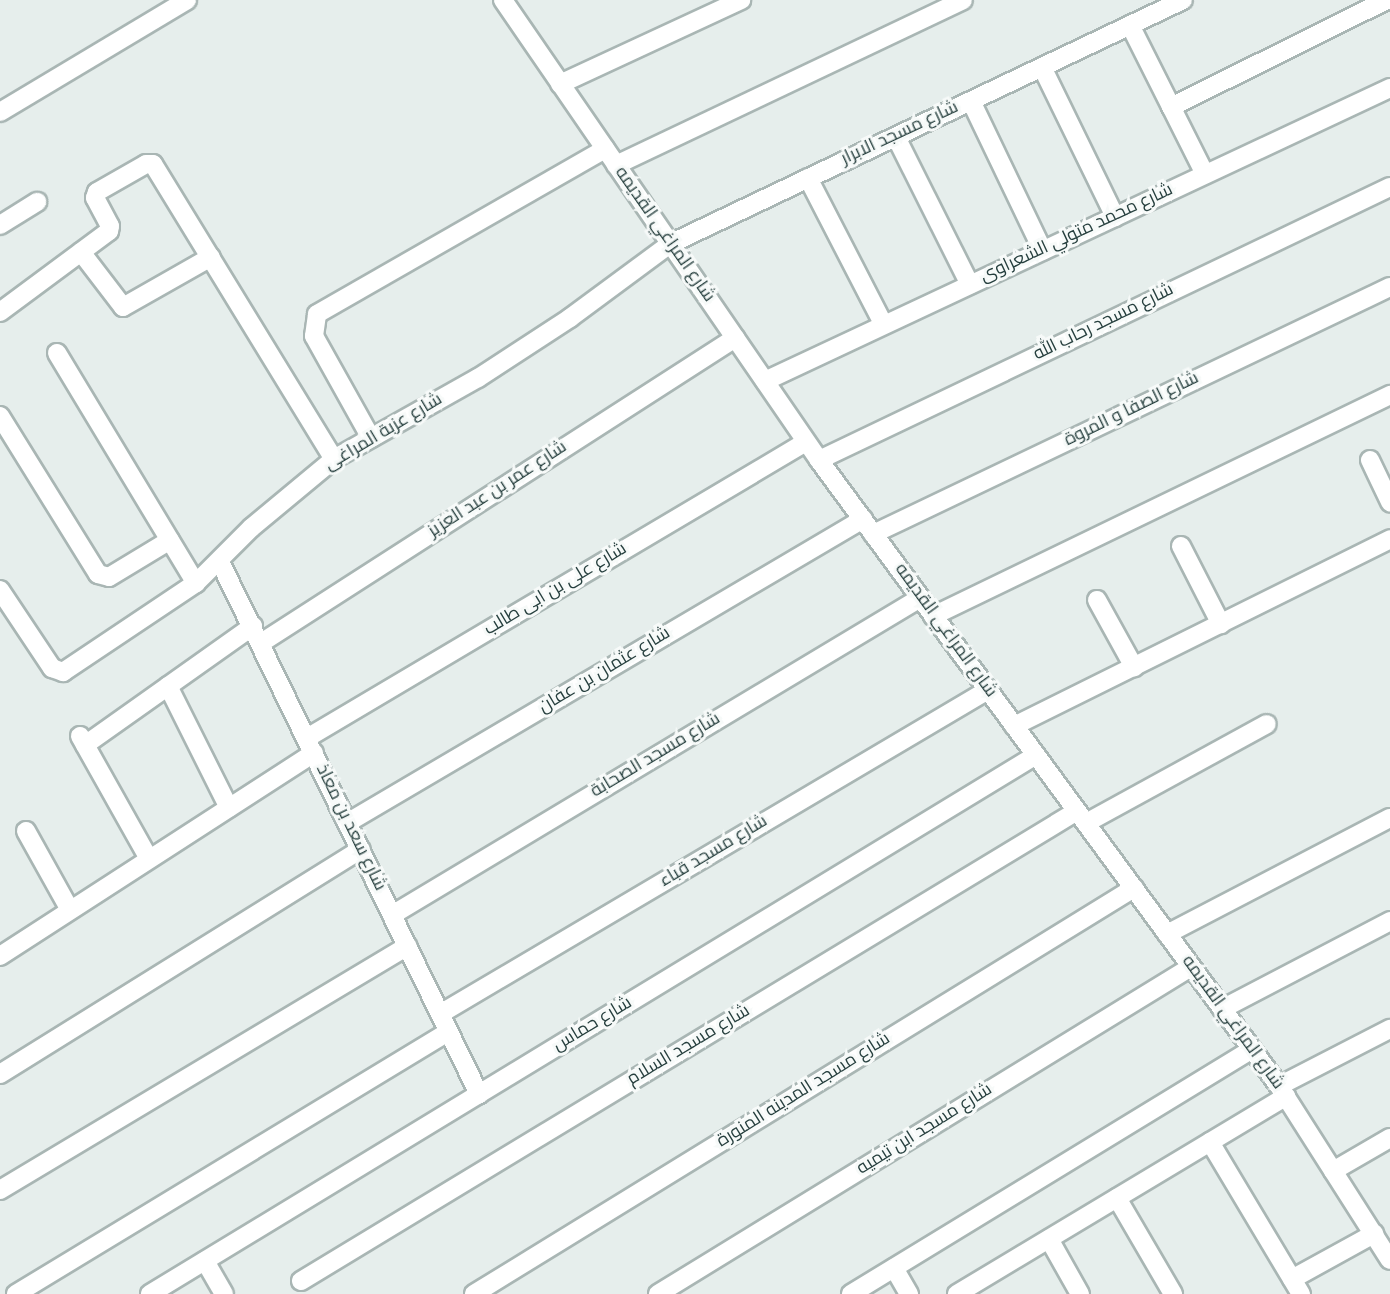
<!DOCTYPE html>
<html>
<head>
<meta charset="utf-8">
<style>
  body { margin:0 }
  #map { position:relative; width:1390px; height:1294px; overflow:hidden; background:#e6eeec; font-family:Overpass,Cairo,sans-serif }
  div>[style] { position:absolute }
  .roads { filter:drop-shadow(2px 0 #a9b6b4) drop-shadow(-2px 0 #a9b6b4) drop-shadow(0 2px #a9b6b4) drop-shadow(0 -2px #a9b6b4) }
  .street>* { height:18px; margin:-9px; padding:0 9px; transform-origin:9px; border-radius:9px; background:#fff }
  span { translate:-50% -50%; white-space:nowrap; text-align:center; line-height:1.15; -webkit-text-stroke:6px #f7faf9; paint-order:stroke }
  .street-label { font-size:18px; color:#263f3e }
</style>
</head>
<body>
<div id="map">
  <div class="roads">
    <div class="street">
      <i style="left:503px;top:0;width:558px;rotate:55.51deg"></i>
      <i style="left:819px;top:460px;width:777px;rotate:53.69deg"></i>
      <i style="left:1279px;top:1086px;width:206px;rotate:57.5deg"></i>
      <i style="left:1130px;top:25px;width:167px;rotate:63.3deg"></i>
      <i style="left:1042px;top:67px;width:167px;rotate:64deg"></i>
      <i style="left:560px;top:84px;width:200px;rotate:-24.9deg"></i>
      <i style="left:971px;top:101px;width:166px;rotate:64.4deg"></i>
      <i style="left:1171px;top:107px;width:241px;rotate:-26.4deg"></i>
      <i style="left:0;top:112px;width:218px;rotate:-30.9deg"></i>
      <i style="left:896px;top:137px;width:165px;rotate:63.4deg"></i>
      <i style="left:616px;top:165px;width:384px;rotate:-25.4deg"></i>
      <i style="left:808px;top:178px;width:165px;rotate:62.7deg"></i>
      <i style="left:0;top:225px;width:44px;rotate:-31.9deg"></i>
      <i style="left:81px;top:252px;width:69px;rotate:52.6deg"></i>
      <i style="left:123px;top:307px;width:101px;rotate:-29.6deg"></i>
      <i style="left:0;top:312px;width:136px;rotate:-36.6deg"></i>
      <i style="left:109px;top:231px;width:5px;rotate:-79deg"></i>
      <i style="left:110px;top:226px;width:32px;rotate:-118deg"></i>
      <i style="left:95px;top:198px;width:6px;rotate:-72deg"></i>
      <i style="left:97px;top:192px;width:56px;rotate:-29.7deg"></i>
      <i style="left:146px;top:164px;width:7px"></i>
      <i style="left:153px;top:164px;width:346px;rotate:58.5deg"></i>
      <i style="left:57px;top:353px;width:269px;rotate:58.9deg"></i>
      <i style="left:765px;top:381px;width:690px;rotate:-25.12deg"></i>
      <i style="left:0;top:416px;width:186px;rotate:58.2deg"></i>
      <i style="left:98px;top:574px;width:11px;rotate:15deg"></i>
      <i style="left:109px;top:577px;width:71px;rotate:-31.2deg"></i>
      <i style="left:371px;top:438px;width:117px;rotate:-119.2deg"></i>
      <i style="left:314px;top:336px;width:22px;rotate:-82deg"></i>
      <i style="left:317px;top:314px;width:332px;rotate:-29.8deg"></i>
      <i style="left:819px;top:460px;width:633px;rotate:-25.55deg"></i>
      <i style="left:1370px;top:460px;width:47px;rotate:64.5deg"></i>
      <i style="left:873px;top:534px;width:573px;rotate:-25.54deg"></i>
      <i style="left:1181px;top:546px;width:88px;rotate:62.9deg"></i>
      <i style="left:220px;top:562px;width:592px;rotate:64.04deg"></i>
      <i style="left:0;top:590px;width:94px;rotate:56.3deg"></i>
      <i style="left:52px;top:668px;width:12px;rotate:20deg"></i>
      <i style="left:63px;top:672px;width:160px;rotate:-33.8deg"></i>
      <i style="left:196px;top:583px;width:78px;rotate:-45deg"></i>
      <i style="left:251px;top:528px;width:108px;rotate:-39.7deg"></i>
      <i style="left:334px;top:459px;width:165px;rotate:-29.4deg"></i>
      <i style="left:478px;top:378px;width:110px;rotate:-33.1deg"></i>
      <i style="left:570px;top:318px;width:124px;rotate:-36.5deg"></i>
      <i style="left:670px;top:244px;width:568px;rotate:-25.44deg"></i>
      <i style="left:1097px;top:600px;width:77px;rotate:61.1deg"></i>
      <i style="left:933px;top:616px;width:508px;rotate:-25.81deg"></i>
      <i style="left:261px;top:643px;width:564px;rotate:-32.76deg"></i>
      <i style="left:168px;top:686px;width:136px;rotate:63.4deg"></i>
      <i style="left:1014px;top:726px;width:420px;rotate:-26.4deg"></i>
      <i style="left:80px;top:736px;width:141px;rotate:60.7deg"></i>
      <i style="left:307px;top:738px;width:580px;rotate:-30.68deg"></i>
      <i style="left:85px;top:745px;width:206px;rotate:-35.3deg"></i>
      <i style="left:347px;top:823px;width:599px;rotate:-30.5deg"></i>
      <i style="left:1086px;top:823px;width:206px;rotate:-28.7deg"></i>
      <i style="left:26px;top:831px;width:90px;rotate:60.9deg"></i>
      <i style="left:392px;top:915px;width:616px;rotate:-30.98deg"></i>
      <i style="left:1167px;top:934px;width:251px;rotate:-27.5deg"></i>
      <i style="left:0;top:956px;width:374px;rotate:-32.9deg"></i>
      <i style="left:1222px;top:1009px;width:190px;rotate:-27.6deg"></i>
      <i style="left:440px;top:1014px;width:637px;rotate:-30.59deg"></i>
      <i style="left:0;top:1074px;width:425px;rotate:-31.9deg"></i>
      <i style="left:1279px;top:1086px;width:125px;rotate:-27.2deg"></i>
      <i style="left:1210px;top:1142px;width:177px;rotate:59.1deg"></i>
      <i style="left:1333px;top:1171px;width:66px;rotate:-30.1deg"></i>
      <i style="left:0;top:1190px;width:475px;rotate:-30.9deg"></i>
      <i style="left:1117px;top:1198px;width:111px;rotate:59.7deg"></i>
      <i style="left:1049px;top:1239px;width:63px;rotate:60.6deg"></i>
      <i style="left:205px;top:1261px;width:38px;rotate:60deg"></i>
      <i style="left:894px;top:1268px;width:30px;rotate:60deg"></i>
      <i style="left:1292px;top:1279px;width:94px;rotate:-28.8deg"></i>
      <i style="left:301px;top:1281px;width:907px;rotate:-31.2deg"></i>
      <i style="left:16px;top:1294px;width:505px;rotate:-31.24deg"></i>
      <i style="left:150px;top:1294px;width:1037px;rotate:-31.31deg"></i>
      <i style="left:474px;top:1294px;width:775px;rotate:-31.6deg"></i>
      <i style="left:658px;top:1294px;width:625px;rotate:-31.53deg"></i>
      <i style="left:851px;top:1294px;width:470px;rotate:-31.4deg"></i>
      <i style="left:957px;top:1294px;width:384px;rotate:-31deg"></i>
    </div>
  </div>
  <div class="street-label">
    <span style="left:900px;top:134px;rotate:-25deg">شارع مسجد الابرار</span>
    <span style="left:1077px;top:234px;rotate:-25deg">شارع محمد متولي الشعراوى</span>
    <span style="left:664px;top:235px;rotate:55deg">شارع المراغي القديمه</span>
    <span style="left:1104px;top:323px;rotate:-26deg">شارع مسجد رحاب الله</span>
    <span style="left:1132px;top:410px;rotate:-26deg">شارع الصفا و المروة</span>
    <span style="left:384px;top:433px;rotate:-31deg">شارع عزبة المراغى</span>
    <span style="left:498px;top:490px;rotate:-33deg">شارع عمر بن عبد العزيز</span>
    <span style="left:556px;top:590px;rotate:-31deg">شارع على بن ابى طالب</span>
    <span style="left:945px;top:631px;rotate:54deg">شارع المراغي القديمه</span>
    <span style="left:605px;top:671px;rotate:-31deg">شارع عثمان بن عفان</span>
    <span style="left:656px;top:756px;rotate:-31deg">شارع مسجد الصحابة</span>
    <span style="left:350px;top:828px;rotate:64deg">شارع سعد بن معاذ</span>
    <span style="left:714px;top:852px;rotate:-31deg">شارع مسجد قباء</span>
    <span style="left:1232px;top:1023px;rotate:54deg">شارع المراغي القديمه</span>
    <span style="left:593px;top:1025px;rotate:-31deg">شارع حماس</span>
    <span style="left:689px;top:1046px;rotate:-31deg">شارع مسجد السلام</span>
    <span style="left:804px;top:1091px;rotate:-32deg">شارع مسجد المدينه المنورة</span>
    <span style="left:925px;top:1130px;rotate:-32deg">شارع مسجد ابن تيميه</span>
  </div>
</div>
</body>
</html>
